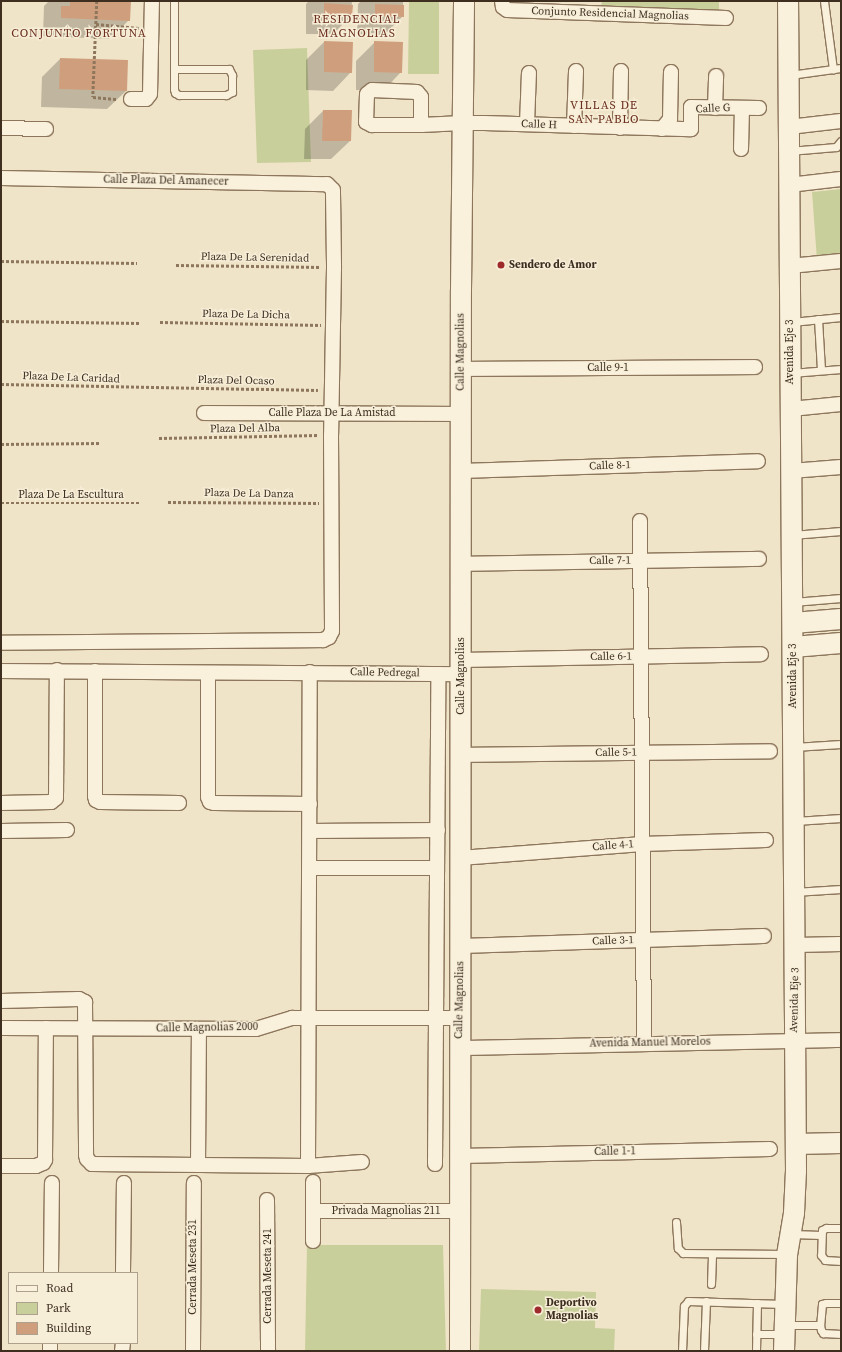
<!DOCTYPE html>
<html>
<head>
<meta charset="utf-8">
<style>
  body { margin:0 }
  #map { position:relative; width:842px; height:1352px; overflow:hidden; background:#f0e4c8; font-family:"Source Serif 4",serif }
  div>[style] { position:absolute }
  .green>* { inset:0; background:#c9cf9b }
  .shadow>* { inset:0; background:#0003 }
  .building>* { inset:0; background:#cf9f7d }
  .path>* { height:2.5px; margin-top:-1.25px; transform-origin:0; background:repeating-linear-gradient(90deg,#8d765c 0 3px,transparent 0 5px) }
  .roads { filter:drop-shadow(1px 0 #8d765c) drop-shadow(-1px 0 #8d765c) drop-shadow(0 1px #8d765c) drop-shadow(0 -1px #8d765c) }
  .lane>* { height:7px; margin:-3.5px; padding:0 3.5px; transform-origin:3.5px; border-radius:3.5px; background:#faf1dc }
  .street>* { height:14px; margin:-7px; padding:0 7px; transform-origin:7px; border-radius:7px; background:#faf1dc }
  .secondary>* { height:20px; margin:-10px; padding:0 10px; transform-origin:10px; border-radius:10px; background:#faf1dc }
  .dots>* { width:11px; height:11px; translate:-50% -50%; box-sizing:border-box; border:2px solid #f7eed8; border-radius:50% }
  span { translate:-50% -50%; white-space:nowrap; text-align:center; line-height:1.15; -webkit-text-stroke:3px #f7eed8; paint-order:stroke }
  .street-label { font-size:11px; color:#3d2e20 }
  .poi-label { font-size:11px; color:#3d2e20; font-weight:700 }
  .left { translate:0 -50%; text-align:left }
  .neighbourhood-label { font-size:12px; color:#6b2e1e; letter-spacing:1px }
  .frame { position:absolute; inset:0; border:2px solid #3d2e20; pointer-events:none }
  .legend { position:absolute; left:8px; top:1272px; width:130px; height:72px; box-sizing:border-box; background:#f7eed8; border:1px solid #ada18e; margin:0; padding:5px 7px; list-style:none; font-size:12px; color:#3d2e20 }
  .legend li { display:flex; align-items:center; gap:8px; height:20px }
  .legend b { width:20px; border:1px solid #ada18e }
</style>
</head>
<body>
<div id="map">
  <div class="green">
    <i style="clip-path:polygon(409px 1px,439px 1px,439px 74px,408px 74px)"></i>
    <i style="clip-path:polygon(602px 1px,719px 1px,719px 10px,601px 7px)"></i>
    <i style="clip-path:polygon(307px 48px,311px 162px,257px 163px,253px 50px)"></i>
    <i style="clip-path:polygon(841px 189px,841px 257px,817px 260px,812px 192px)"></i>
    <i style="clip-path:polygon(307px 1245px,443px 1245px,446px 1351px,305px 1351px)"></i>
    <i style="clip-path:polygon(481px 1289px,596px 1292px,595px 1328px,615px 1329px,614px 1351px,479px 1351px)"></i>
  </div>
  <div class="shadow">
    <i style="clip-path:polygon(49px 1px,130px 1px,129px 20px,110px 39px,43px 36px,44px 6px)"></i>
    <i style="clip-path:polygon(309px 1px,352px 1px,351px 16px,333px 34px,306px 34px,306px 4px)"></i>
    <i style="clip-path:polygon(361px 1px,403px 1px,403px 16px,384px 35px,357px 34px,358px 4px)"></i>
    <i style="clip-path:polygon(324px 42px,351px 72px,333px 91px,306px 90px,306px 60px)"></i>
    <i style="clip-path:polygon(375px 42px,401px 72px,383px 91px,356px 90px,356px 61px)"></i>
    <i style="clip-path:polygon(60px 59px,127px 61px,126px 91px,107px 109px,41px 107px,42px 77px)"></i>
    <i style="clip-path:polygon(323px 111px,350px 141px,331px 159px,304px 159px,305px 129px)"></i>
  </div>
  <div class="building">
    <i style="clip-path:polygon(70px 1px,131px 1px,130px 21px,61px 18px,61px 6px,70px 6px)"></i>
    <i style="clip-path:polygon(324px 3px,353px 5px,352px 16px,324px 16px)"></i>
    <i style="clip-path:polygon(375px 4px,404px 5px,404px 17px,375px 16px)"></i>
    <i style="clip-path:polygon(324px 41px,353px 42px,352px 73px,324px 72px)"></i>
    <i style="clip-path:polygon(374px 41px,403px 42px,402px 73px,374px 72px)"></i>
    <i style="clip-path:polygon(60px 58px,128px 60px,127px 91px,59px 89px)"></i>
    <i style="clip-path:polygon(323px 110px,352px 110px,351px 141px,322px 141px)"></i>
  </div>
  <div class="path">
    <i style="left:97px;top:1px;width:96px;rotate:92.4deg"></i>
    <i style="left:93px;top:97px;width:25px;rotate:5deg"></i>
    <i style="left:96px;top:24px;width:43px;rotate:5.3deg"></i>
    <i style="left:1px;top:261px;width:136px;rotate:0.8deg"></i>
    <i style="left:176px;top:265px;width:145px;rotate:0.8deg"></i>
    <i style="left:1px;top:321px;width:139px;rotate:0.8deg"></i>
    <i style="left:160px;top:322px;width:161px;rotate:1.1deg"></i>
    <i style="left:1px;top:384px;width:317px;rotate:1.1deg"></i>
    <i style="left:159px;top:438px;width:160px;rotate:-1.1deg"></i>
    <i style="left:1px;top:444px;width:100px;rotate:-0.6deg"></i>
    <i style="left:168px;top:502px;width:151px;rotate:0.4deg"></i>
    <i style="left:1px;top:503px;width:139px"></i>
  </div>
  <div class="roads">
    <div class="lane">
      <i style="left:824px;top:1px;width:69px;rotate:82.5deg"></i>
      <i style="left:174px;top:69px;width:55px"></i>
      <i style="left:229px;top:69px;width:7px;rotate:63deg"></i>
      <i style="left:232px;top:75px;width:17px;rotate:90deg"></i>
      <i style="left:232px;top:92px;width:7px;rotate:153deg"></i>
      <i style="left:226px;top:95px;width:47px;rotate:180deg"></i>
      <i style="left:179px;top:95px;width:4px;rotate:-153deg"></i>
      <i style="left:175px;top:93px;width:4px;rotate:-104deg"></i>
      <i style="left:174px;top:89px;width:88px;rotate:-90deg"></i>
      <i style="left:790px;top:75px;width:51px;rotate:-7.8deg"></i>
      <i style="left:789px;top:151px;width:47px;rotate:-4.9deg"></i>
      <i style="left:836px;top:147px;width:8px;rotate:-50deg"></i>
      <i style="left:818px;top:319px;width:51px;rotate:86.6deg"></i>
      <i style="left:792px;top:322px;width:49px;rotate:-5.8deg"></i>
      <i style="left:791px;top:373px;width:50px;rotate:-4.6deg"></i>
      <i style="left:792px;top:535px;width:49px;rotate:-4.7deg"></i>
      <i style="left:793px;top:602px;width:48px;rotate:-4.8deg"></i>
      <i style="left:794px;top:747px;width:47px;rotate:-3.7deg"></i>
      <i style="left:795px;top:821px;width:46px;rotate:-3.7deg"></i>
      <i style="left:794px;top:892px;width:47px;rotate:-3.7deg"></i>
      <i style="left:676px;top:1222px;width:26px;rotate:86deg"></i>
      <i style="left:678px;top:1248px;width:7px;rotate:45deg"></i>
      <i style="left:683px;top:1253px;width:102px;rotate:0.6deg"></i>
      <i style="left:841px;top:1228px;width:15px;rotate:180deg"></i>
      <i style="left:826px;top:1228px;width:4px;rotate:153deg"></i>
      <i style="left:822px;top:1230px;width:25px;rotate:92deg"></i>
      <i style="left:821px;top:1255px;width:6px;rotate:51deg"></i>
      <i style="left:825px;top:1260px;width:16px;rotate:4deg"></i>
      <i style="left:792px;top:1234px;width:29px;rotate:2deg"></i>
      <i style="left:711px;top:1284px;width:29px;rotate:-88deg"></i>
      <i style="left:841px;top:1303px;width:15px;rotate:180deg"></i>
      <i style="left:826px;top:1303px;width:4px;rotate:166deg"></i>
      <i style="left:822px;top:1304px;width:21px;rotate:95deg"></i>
      <i style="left:820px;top:1325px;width:5px;rotate:79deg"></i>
      <i style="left:821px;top:1330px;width:4px;rotate:56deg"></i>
      <i style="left:823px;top:1333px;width:18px;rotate:3deg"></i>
      <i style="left:786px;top:1325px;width:34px"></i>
      <i style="left:756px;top:1334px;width:28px"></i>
      <i style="left:682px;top:1351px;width:45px;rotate:-87.5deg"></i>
      <i style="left:684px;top:1306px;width:6px;rotate:-51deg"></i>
      <i style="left:688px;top:1301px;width:95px;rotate:1.8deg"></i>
      <i style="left:704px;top:1351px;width:50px;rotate:-87.7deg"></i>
      <i style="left:756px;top:1351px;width:48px;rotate:-88.8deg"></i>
    </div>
    <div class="street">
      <i style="left:502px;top:1px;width:6px;rotate:81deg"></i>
      <i style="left:503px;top:7px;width:5px;rotate:37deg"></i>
      <i style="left:507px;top:10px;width:219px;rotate:2.1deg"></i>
      <i style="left:131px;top:99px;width:15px"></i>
      <i style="left:146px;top:99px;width:6px;rotate:-51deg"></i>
      <i style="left:150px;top:94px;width:93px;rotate:-88.8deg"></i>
      <i style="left:715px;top:108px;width:32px;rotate:-88deg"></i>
      <i style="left:527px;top:124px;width:51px;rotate:-87.8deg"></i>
      <i style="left:421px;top:125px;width:28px;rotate:-90deg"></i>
      <i style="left:421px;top:97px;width:6px;rotate:-129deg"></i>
      <i style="left:417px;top:92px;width:45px;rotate:-177.5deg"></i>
      <i style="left:372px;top:90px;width:6px;rotate:141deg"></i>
      <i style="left:367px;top:94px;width:28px;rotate:92deg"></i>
      <i style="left:366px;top:122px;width:7px;rotate:27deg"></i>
      <i style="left:372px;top:125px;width:49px"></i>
      <i style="left:421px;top:125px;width:42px;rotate:-2.7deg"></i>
      <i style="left:463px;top:123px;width:21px"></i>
      <i style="left:484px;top:123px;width:207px;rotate:1.7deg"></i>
      <i style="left:691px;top:129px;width:22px;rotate:-90deg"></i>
      <i style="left:691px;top:107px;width:68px;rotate:0.8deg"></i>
      <i style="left:574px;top:126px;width:55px;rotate:-87.9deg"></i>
      <i style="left:789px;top:127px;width:52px;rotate:-6.6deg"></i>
      <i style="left:1px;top:128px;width:45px;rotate:1.3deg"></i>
      <i style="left:620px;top:128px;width:57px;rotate:-89deg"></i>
      <i style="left:662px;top:129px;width:13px;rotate:-51deg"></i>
      <i style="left:670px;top:119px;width:47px;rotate:-88.8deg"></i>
      <i style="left:741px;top:149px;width:41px;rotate:-88.6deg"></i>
      <i style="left:1px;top:178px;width:326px;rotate:1.1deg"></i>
      <i style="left:327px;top:184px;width:8px;rotate:45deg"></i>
      <i style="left:333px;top:190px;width:3px;rotate:90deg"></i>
      <i style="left:333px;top:193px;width:75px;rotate:89.2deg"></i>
      <i style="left:334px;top:268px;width:167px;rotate:91deg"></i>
      <i style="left:331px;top:435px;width:196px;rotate:89.7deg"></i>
      <i style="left:332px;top:631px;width:7px;rotate:117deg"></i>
      <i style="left:329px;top:637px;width:7px;rotate:153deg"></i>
      <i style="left:323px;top:640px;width:322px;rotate:179.5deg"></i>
      <i style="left:789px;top:185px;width:52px;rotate:-6.6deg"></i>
      <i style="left:790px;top:266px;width:51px;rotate:-5.6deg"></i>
      <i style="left:461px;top:369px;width:294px;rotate:-0.4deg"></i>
      <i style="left:791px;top:409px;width:50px;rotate:-5.7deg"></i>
      <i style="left:204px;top:413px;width:257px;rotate:0.2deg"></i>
      <i style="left:461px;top:471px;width:297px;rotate:-1.9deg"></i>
      <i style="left:791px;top:471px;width:50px;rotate:-4.6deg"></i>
      <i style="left:640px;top:521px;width:522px;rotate:89.56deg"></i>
      <i style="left:461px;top:564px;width:298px;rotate:-1deg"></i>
      <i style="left:461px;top:660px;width:300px;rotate:-1.1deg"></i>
      <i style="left:1px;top:671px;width:460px;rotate:0.4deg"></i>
      <i style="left:95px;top:671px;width:125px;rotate:90deg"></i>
      <i style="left:95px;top:796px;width:4px;rotate:76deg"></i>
      <i style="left:96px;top:800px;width:4px;rotate:27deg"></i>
      <i style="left:100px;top:802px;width:79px;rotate:0.7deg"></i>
      <i style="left:208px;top:673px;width:124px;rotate:90deg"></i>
      <i style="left:208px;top:797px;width:5px;rotate:68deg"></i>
      <i style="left:210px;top:802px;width:4px;rotate:14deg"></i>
      <i style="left:214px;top:803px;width:96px;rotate:0.6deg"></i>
      <i style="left:461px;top:755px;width:309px;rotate:-0.7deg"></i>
      <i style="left:1px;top:803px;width:50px;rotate:-1.1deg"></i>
      <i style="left:51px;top:802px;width:6px;rotate:-39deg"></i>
      <i style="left:56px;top:798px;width:128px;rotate:-89.6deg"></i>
      <i style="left:1px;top:831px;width:66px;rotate:-0.9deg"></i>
      <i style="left:310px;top:831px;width:128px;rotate:-0.4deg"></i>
      <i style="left:460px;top:858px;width:183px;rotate:-4.4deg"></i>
      <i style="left:642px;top:844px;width:124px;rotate:-1.8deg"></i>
      <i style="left:310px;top:868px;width:127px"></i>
      <i style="left:796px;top:945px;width:45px;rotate:-1.3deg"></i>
      <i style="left:461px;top:946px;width:303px;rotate:-1.9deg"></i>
      <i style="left:1px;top:1001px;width:78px;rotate:-1.5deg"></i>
      <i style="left:79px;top:999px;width:7px;rotate:27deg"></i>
      <i style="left:85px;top:1002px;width:153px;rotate:89.6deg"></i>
      <i style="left:86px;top:1155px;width:4px;rotate:76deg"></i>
      <i style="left:87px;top:1159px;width:7px;rotate:45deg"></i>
      <i style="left:92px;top:1164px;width:216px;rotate:0.5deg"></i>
      <i style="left:308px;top:1166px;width:54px;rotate:-4.2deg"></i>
      <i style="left:1px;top:1028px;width:255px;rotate:0.2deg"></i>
      <i style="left:256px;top:1029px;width:38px;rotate:-17deg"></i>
      <i style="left:292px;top:1018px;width:168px"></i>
      <i style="left:460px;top:1048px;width:381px;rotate:-1.2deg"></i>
      <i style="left:460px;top:1156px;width:310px;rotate:-1.3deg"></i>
      <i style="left:435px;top:1164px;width:490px;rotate:-89.6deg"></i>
      <i style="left:198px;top:1165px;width:136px;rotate:-89.6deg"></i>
      <i style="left:1px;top:1166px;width:35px"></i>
      <i style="left:36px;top:1166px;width:8px;rotate:-23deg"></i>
      <i style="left:43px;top:1163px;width:4px;rotate:-56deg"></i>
      <i style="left:45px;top:1160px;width:132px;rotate:-89.6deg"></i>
      <i style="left:308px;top:1166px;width:494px;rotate:-89.8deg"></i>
      <i style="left:313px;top:1182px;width:59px;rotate:90deg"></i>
      <i style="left:267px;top:1200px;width:151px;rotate:89.6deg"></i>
      <i style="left:313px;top:1211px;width:147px"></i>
      <i style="left:51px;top:1273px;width:90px;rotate:-89.4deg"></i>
      <i style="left:123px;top:1273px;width:90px;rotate:-89.4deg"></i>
      <i style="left:50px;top:1351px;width:8px;rotate:-90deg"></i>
      <i style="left:122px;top:1351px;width:8px;rotate:-83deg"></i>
      <i style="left:193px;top:1351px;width:168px;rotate:-89.7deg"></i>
    </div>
    <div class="secondary">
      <i style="left:793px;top:623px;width:48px;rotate:-4.8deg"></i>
      <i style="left:793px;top:647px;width:48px;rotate:-4.8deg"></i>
      <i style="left:796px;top:1144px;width:45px;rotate:-1.3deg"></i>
      <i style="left:460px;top:1351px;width:1061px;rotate:-89.95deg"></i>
      <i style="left:461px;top:290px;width:289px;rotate:-89.4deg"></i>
      <i style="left:784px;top:1351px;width:96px;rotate:-88.2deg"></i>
      <i style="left:787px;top:1255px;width:43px;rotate:-80.5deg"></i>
      <i style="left:794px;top:1213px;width:42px;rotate:-87.3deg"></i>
      <i style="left:796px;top:1171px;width:1170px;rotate:-90.39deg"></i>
    </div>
  </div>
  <div class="dots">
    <i style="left:501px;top:265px;background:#9e2a2b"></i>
    <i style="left:538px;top:1310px;background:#9e2a2b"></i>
  </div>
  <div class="street-label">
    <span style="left:610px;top:14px;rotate:2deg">Conjunto Residencial Magnolias</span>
    <span style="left:713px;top:109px;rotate:-3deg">Calle G</span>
    <span style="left:539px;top:125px;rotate:2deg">Calle H</span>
    <span style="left:166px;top:181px;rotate:1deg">Calle Plaza Del Amanecer</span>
    <span style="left:255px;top:258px;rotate:1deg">Plaza De La Serenidad</span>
    <span style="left:246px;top:315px;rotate:1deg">Plaza De La Dicha</span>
    <span style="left:461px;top:352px;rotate:-90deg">Calle Magnolias</span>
    <span style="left:790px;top:352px;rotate:-90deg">Avenida Eje 3</span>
    <span style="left:608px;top:368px">Calle 9-1</span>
    <span style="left:71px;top:378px;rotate:2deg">Plaza De La Caridad</span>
    <span style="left:236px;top:381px;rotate:1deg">Plaza Del Ocaso</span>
    <span style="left:332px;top:413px">Calle Plaza De La Amistad</span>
    <span style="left:245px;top:429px;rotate:-1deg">Plaza Del Alba</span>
    <span style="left:610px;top:466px;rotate:-2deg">Calle 8-1</span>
    <span style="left:249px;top:494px;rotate:1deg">Plaza De La Danza</span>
    <span style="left:71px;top:495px">Plaza De La Escultura</span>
    <span style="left:610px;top:561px;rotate:-1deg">Calle 7-1</span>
    <span style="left:611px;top:657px;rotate:-1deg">Calle 6-1</span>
    <span style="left:385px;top:673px;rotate:1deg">Calle Pedregal</span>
    <span style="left:461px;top:676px;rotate:-90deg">Calle Magnolias</span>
    <span style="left:793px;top:676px;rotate:-90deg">Avenida Eje 3</span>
    <span style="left:616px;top:753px;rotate:-1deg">Calle 5-1</span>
    <span style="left:613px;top:846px;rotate:-4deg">Calle 4-1</span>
    <span style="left:613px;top:941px;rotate:-2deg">Calle 3-1</span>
    <span style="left:460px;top:1000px;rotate:-89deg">Calle Magnolias</span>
    <span style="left:795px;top:1000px;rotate:-89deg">Avenida Eje 3</span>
    <span style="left:207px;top:1028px;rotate:-1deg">Calle Magnolias 2000</span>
    <span style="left:650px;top:1043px;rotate:-1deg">Avenida Manuel Morelos</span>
    <span style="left:615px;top:1152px;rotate:-1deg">Calle 1-1</span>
    <span style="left:386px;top:1211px">Privada Magnolias 211</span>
    <span style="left:193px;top:1267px;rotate:-90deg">Cerrada Meseta 231</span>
    <span style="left:268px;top:1276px;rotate:-90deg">Cerrada Meseta 241</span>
  </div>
  <div class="poi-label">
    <span class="left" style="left:509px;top:265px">Sendero de Amor</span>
    <span class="left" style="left:546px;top:1310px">Deportivo<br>Magnolias</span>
  </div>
  <div class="neighbourhood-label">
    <span style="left:357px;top:27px">RESIDENCIAL<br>MAGNOLIAS</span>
    <span style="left:79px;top:34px">CONJUNTO FORTUNA</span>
    <span style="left:604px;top:113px">VILLAS DE<br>SAN PABLO</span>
  </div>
  <div class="frame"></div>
  <ul class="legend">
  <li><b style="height:5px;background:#faf1dc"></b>Road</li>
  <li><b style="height:11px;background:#c9cf9b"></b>Park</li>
  <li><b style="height:11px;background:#cf9f7d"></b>Building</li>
  </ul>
</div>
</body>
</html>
